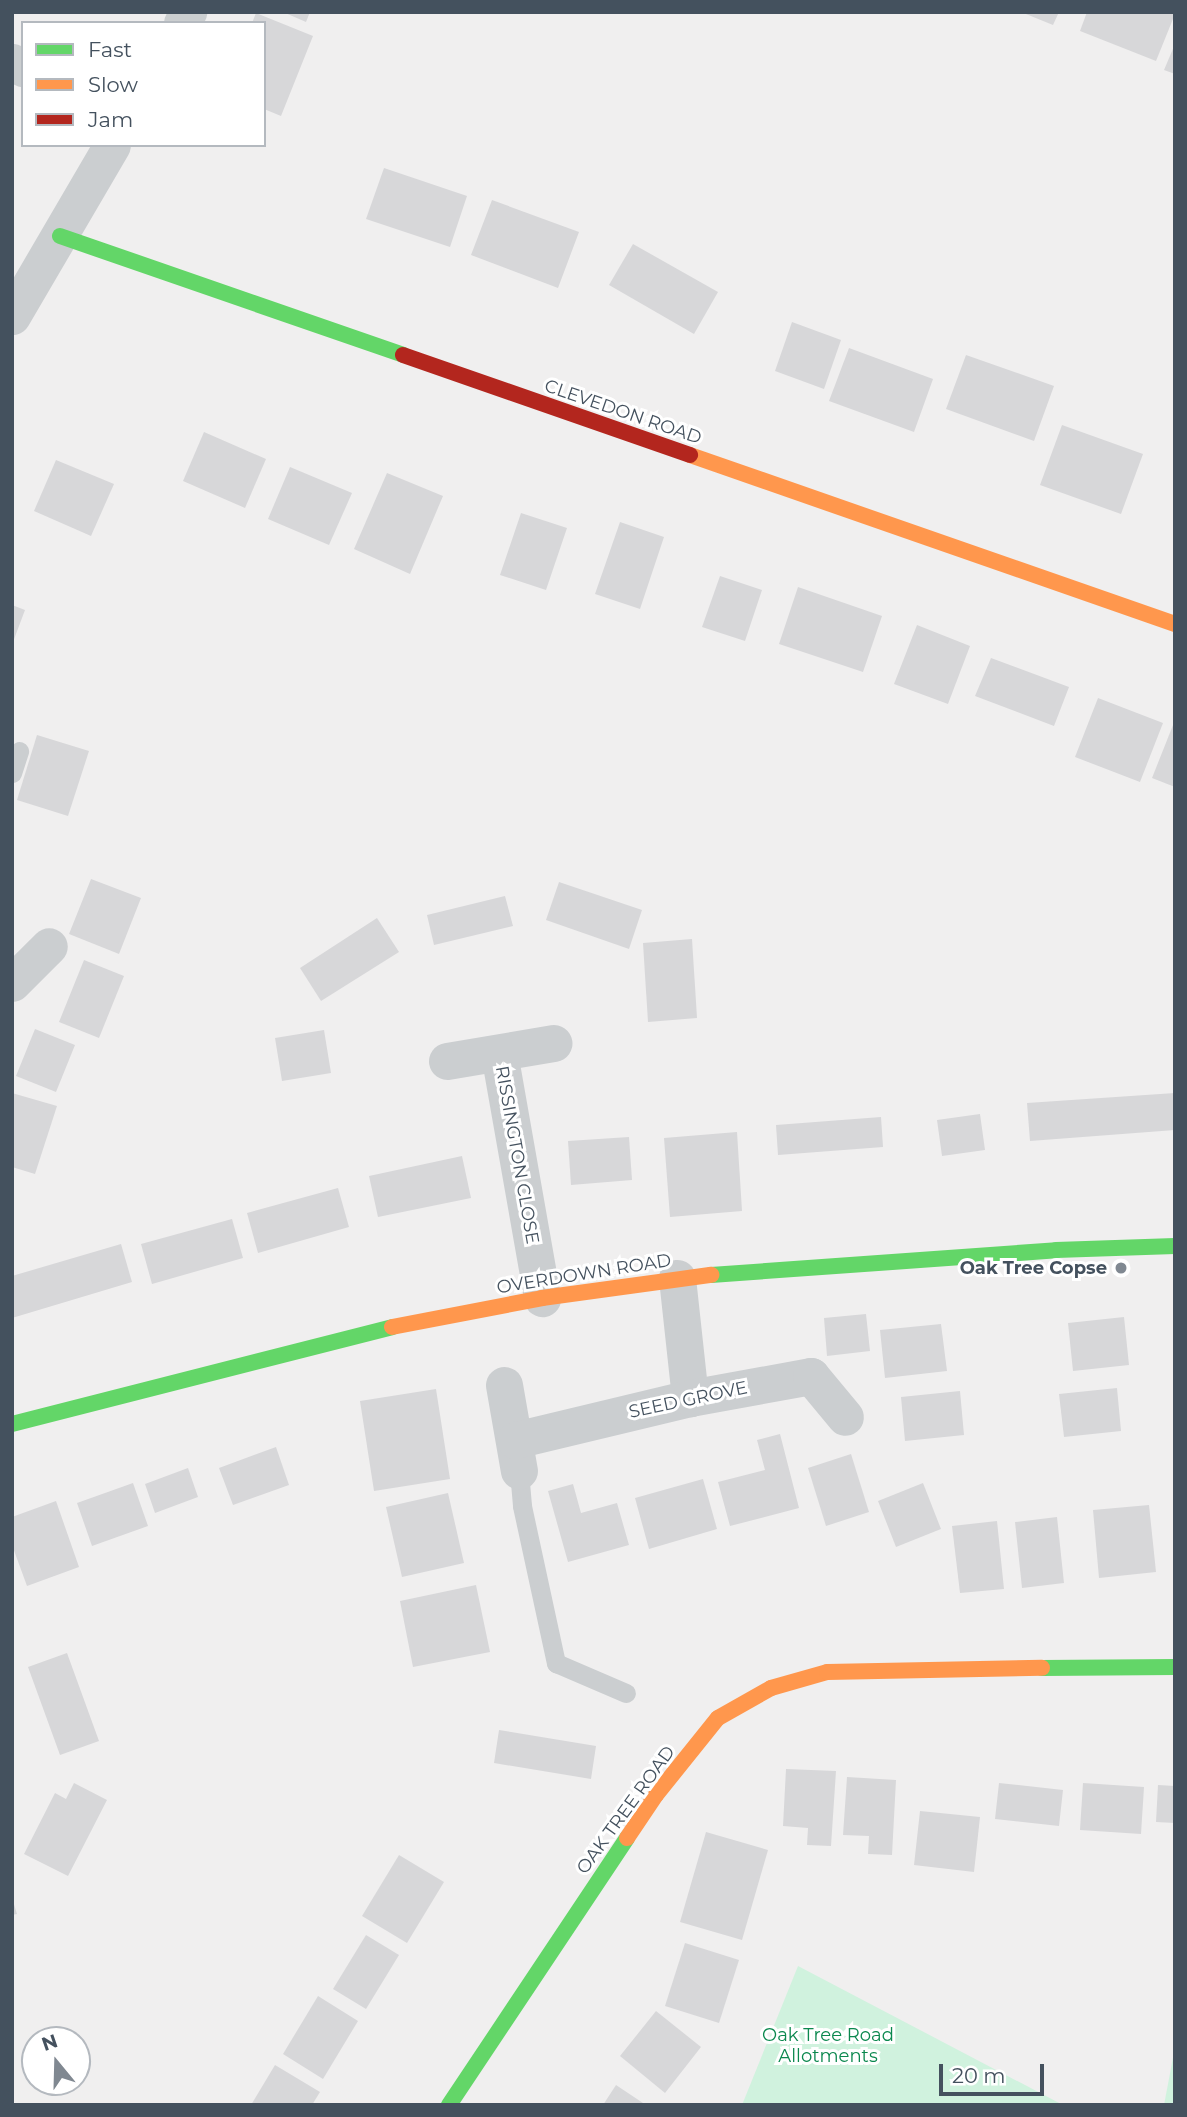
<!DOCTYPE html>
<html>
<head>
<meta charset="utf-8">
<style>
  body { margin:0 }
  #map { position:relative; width:1187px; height:2117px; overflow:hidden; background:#f0efef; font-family:Montserrat,sans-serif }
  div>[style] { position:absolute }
  .green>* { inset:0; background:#d0f2de }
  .building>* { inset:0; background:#d7d7d9 }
  .lane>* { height:19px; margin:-9.5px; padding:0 9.5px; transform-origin:9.5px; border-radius:9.5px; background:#cbced0 }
  .street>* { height:37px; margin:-18.5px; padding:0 18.5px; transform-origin:18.5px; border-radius:18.5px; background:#cbced0 }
  .fast>* { height:16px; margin:-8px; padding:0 8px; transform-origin:8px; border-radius:8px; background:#63d668 }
  .slow>* { height:16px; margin:-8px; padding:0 8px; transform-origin:8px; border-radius:8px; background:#ff974d }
  .jam>* { height:16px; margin:-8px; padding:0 8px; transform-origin:8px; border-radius:8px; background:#b3261e }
  .dots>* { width:19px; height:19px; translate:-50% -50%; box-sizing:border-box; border:4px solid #fff; border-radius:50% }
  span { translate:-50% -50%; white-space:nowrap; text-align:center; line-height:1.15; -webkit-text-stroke:6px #fff; paint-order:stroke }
  .street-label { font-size:18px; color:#44515e }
  .poi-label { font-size:18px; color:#44515e; font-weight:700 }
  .right { translate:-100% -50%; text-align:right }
  .park-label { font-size:18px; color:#0b884e }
  .frame { position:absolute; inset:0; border:14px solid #44515e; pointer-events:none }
  .legend { position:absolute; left:21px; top:21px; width:245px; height:126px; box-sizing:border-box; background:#fff; border:2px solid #b4b9bf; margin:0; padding:9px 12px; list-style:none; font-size:21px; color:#44515e }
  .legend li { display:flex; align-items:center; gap:14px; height:35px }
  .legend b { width:35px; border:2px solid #b4b9bf }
  .north { position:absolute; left:21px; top:2026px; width:70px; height:70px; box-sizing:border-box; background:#fff; border:2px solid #b4b9bf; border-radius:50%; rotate:341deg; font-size:19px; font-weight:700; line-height:28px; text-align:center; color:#44515e }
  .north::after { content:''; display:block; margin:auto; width:24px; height:32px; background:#808891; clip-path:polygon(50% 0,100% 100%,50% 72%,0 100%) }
  .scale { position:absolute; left:939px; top:2064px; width:105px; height:32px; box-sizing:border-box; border:4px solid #44515e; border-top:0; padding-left:9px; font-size:21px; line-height:24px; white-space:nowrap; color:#44515e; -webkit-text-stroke:5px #fff; paint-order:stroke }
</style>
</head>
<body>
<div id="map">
  <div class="green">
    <i style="clip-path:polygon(798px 1966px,1063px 2105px,742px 2105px)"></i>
    <i style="clip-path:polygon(1175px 2047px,1175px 2105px,1164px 2105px)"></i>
  </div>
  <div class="building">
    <i style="clip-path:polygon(283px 12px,310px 12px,306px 22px)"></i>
    <i style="clip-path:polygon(1021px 12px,1059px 12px,1053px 25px)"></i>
    <i style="clip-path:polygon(1087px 12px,1175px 12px,1175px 14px,1156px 61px,1080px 31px)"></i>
    <i style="clip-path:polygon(256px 13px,313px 36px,281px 116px,264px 109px,264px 23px,252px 23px)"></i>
    <i style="clip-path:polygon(1175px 44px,1175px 74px,1164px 70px)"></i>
    <i style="clip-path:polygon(384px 168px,467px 196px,450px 247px,366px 219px)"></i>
    <i style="clip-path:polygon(492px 200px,579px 232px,558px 288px,471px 255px)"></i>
    <i style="clip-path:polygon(633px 244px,718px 292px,694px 334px,609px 285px)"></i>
    <i style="clip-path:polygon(792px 322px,841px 340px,824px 389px,775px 371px)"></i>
    <i style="clip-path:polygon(849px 348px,933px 379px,914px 432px,829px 401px)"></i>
    <i style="clip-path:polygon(966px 355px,1054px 386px,1034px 441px,946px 409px)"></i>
    <i style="clip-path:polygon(1062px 425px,1143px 454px,1121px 514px,1040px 485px)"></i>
    <i style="clip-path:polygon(204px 432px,266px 459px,245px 508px,183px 481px)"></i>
    <i style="clip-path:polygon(56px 460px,114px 484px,91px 536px,34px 511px)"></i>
    <i style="clip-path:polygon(290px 467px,352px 493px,329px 545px,268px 519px)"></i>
    <i style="clip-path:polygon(387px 473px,443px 496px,410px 574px,354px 549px)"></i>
    <i style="clip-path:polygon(521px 513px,567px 528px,546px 590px,500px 575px)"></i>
    <i style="clip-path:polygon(620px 522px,664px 537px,640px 609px,595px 594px)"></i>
    <i style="clip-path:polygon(720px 576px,762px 590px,745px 641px,702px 627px)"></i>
    <i style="clip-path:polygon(798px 587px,882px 616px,863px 672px,779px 644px)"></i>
    <i style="clip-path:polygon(12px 605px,25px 610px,13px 642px,12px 642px)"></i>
    <i style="clip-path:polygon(917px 625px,970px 646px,948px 704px,894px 684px)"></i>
    <i style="clip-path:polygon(991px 658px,1069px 687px,1054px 726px,975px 696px)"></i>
    <i style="clip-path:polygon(1098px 698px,1163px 723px,1140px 782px,1075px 757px)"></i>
    <i style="clip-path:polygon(1175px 720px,1175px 787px,1152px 778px)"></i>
    <i style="clip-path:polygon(37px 735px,89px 751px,68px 816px,17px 800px)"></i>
    <i style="clip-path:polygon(91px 879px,141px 898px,119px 954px,69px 934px)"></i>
    <i style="clip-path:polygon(559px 882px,642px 910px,629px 949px,546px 920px)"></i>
    <i style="clip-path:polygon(505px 896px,513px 926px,434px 945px,427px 915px)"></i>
    <i style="clip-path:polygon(377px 918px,399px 952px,321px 1001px,300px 968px)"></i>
    <i style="clip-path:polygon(692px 939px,697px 1018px,648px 1022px,643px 943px)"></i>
    <i style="clip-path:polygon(84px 960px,124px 976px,99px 1038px,59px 1022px)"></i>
    <i style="clip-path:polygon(35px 1029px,75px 1045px,56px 1092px,16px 1076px)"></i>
    <i style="clip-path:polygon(324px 1030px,331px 1073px,282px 1081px,275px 1038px)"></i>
    <i style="clip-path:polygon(12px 1093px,57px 1106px,35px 1174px,12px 1167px)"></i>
    <i style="clip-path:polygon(1175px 1093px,1175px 1130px,1030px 1141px,1027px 1103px)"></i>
    <i style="clip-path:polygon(980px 1114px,985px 1150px,942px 1156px,937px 1120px)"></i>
    <i style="clip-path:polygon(881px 1117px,883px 1147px,778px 1155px,776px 1125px)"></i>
    <i style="clip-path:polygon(737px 1132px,742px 1211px,670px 1217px,664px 1138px)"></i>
    <i style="clip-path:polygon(629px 1137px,632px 1180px,571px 1185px,568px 1141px)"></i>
    <i style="clip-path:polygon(462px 1156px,471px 1198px,378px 1217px,369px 1176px)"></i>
    <i style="clip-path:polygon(338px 1188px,349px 1227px,258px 1253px,247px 1213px)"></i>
    <i style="clip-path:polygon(232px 1219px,243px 1258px,152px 1284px,141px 1244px)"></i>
    <i style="clip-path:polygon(121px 1244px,132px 1282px,12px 1318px,12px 1276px)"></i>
    <i style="clip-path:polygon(866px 1314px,870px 1351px,827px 1356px,824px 1318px)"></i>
    <i style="clip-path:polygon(1124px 1317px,1129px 1365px,1073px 1371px,1068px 1323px)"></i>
    <i style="clip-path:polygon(941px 1324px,947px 1371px,885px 1378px,880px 1330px)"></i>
    <i style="clip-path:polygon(1117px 1388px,1121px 1431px,1064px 1437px,1059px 1394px)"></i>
    <i style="clip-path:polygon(436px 1389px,450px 1479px,374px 1491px,360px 1401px)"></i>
    <i style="clip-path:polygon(960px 1391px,964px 1435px,905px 1441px,901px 1397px)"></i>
    <i style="clip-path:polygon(780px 1434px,799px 1508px,730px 1526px,718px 1482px,765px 1470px,757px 1440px)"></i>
    <i style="clip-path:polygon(276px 1447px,289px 1485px,233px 1505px,219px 1468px)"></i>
    <i style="clip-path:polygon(851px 1454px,869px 1512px,826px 1526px,808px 1468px)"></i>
    <i style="clip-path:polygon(188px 1468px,198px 1497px,155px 1513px,145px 1484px)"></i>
    <i style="clip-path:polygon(703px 1479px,717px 1529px,649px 1549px,635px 1498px)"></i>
    <i style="clip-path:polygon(133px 1483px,148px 1526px,92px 1546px,77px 1503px)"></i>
    <i style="clip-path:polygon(923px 1483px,941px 1529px,896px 1547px,878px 1501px)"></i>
    <i style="clip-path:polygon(573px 1484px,581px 1513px,617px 1503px,629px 1545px,568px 1562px,548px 1491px)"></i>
    <i style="clip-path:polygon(448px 1493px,464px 1563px,402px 1577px,386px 1507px)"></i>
    <i style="clip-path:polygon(56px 1501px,79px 1567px,27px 1586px,12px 1545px,12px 1517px)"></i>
    <i style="clip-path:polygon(1149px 1505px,1156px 1572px,1099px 1578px,1093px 1510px)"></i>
    <i style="clip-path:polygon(1057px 1517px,1064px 1583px,1022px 1588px,1015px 1522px)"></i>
    <i style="clip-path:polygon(997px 1521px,1004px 1589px,960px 1593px,952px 1526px)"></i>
    <i style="clip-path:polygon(476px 1585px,490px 1652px,413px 1667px,400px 1601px)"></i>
    <i style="clip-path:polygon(67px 1653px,99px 1741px,60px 1755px,28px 1667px)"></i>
    <i style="clip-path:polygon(499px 1730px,596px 1746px,591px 1779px,494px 1763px)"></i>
    <i style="clip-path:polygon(786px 1769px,836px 1771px,831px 1846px,807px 1845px,808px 1828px,783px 1826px)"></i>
    <i style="clip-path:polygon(847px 1777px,896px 1780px,892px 1855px,868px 1854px,869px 1836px,843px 1835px)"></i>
    <i style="clip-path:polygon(74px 1783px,107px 1800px,68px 1876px,24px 1854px,55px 1793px,66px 1799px)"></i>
    <i style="clip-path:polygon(999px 1783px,1063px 1790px,1059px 1826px,995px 1819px)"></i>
    <i style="clip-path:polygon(1083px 1783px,1144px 1787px,1141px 1834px,1080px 1830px)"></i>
    <i style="clip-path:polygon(1158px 1785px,1175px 1786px,1175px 1823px,1156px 1822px)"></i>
    <i style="clip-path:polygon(920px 1811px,980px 1817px,974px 1872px,914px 1865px)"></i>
    <i style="clip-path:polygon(706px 1832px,768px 1850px,742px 1940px,680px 1922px)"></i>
    <i style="clip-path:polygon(399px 1855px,444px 1882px,407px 1943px,362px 1916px)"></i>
    <i style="clip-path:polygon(12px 1898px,17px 1914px,12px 1915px)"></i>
    <i style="clip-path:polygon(366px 1935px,399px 1955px,366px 2009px,333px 1989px)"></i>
    <i style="clip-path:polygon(685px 1943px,739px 1960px,719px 2023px,665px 2006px)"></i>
    <i style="clip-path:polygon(318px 1996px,358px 2021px,323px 2079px,283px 2054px)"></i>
    <i style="clip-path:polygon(656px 2011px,701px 2047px,665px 2093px,620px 2056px)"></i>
    <i style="clip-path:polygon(275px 2065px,320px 2092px,312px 2105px,251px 2105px)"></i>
    <i style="clip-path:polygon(616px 2085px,646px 2105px,603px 2105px)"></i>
  </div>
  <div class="lane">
    <i style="left:12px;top:773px;width:23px;rotate:-72deg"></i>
    <i style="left:519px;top:1471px;width:35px;rotate:85deg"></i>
    <i style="left:522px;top:1506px;width:161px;rotate:77.8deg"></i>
    <i style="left:556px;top:1663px;width:76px;rotate:23.2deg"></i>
  </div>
  <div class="street">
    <i style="left:182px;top:23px;width:13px;rotate:-61deg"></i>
    <i style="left:12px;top:62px;width:13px;rotate:29deg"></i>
    <i style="left:12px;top:316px;width:198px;rotate:-59.7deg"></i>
    <i style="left:12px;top:983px;width:52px;rotate:-45deg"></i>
    <i style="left:499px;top:1053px;width:249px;rotate:80deg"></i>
    <i style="left:447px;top:1061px;width:108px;rotate:-9.6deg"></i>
    <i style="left:677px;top:1278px;width:121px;rotate:83.8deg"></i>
    <i style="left:504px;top:1385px;width:87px;rotate:80.1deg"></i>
    <i style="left:515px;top:1440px;width:180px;rotate:-13.5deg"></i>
    <i style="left:690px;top:1398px;width:123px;rotate:-10.3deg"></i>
    <i style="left:811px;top:1376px;width:53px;rotate:50.3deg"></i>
  </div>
  <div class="fast">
    <i style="left:60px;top:236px;width:363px;rotate:19.1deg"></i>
    <i style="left:711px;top:1275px;width:346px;rotate:-4.1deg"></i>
    <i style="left:1056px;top:1250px;width:119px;rotate:-1.9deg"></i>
    <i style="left:12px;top:1424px;width:392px;rotate:-14.3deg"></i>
    <i style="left:1042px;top:1668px;width:133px;rotate:-0.4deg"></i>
    <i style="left:449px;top:2105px;width:321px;rotate:-56.3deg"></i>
  </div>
  <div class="slow">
    <i style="left:690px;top:455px;width:514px;rotate:19.21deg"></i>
    <i style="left:392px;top:1327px;width:153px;rotate:-10.9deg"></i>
    <i style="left:542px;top:1298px;width:171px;rotate:-7.8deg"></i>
    <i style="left:627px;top:1838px;width:52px;rotate:-56deg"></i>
    <i style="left:656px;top:1795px;width:99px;rotate:-51.2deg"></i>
    <i style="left:718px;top:1718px;width:61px;rotate:-29.5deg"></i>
    <i style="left:771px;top:1688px;width:58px;rotate:-15.9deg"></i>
    <i style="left:827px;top:1672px;width:215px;rotate:-1.1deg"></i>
  </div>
  <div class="jam">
    <i style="left:403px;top:355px;width:304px;rotate:19.2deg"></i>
  </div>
  <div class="dots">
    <i style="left:1121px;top:1268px;background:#808891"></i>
  </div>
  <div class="street-label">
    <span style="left:623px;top:412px;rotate:19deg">CLEVEDON ROAD</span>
    <span style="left:517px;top:1155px;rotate:80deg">RISSINGTON CLOSE</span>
    <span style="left:584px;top:1274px;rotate:-9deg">OVERDOWN ROAD</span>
    <span style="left:688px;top:1400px;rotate:-12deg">SEED GROVE</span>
    <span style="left:626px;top:1810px;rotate:-54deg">OAK TREE ROAD</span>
  </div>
  <div class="poi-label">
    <span class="right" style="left:1107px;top:1268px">Oak Tree Copse</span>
  </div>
  <div class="park-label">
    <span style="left:828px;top:2046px">Oak Tree Road<br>Allotments</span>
  </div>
  <div class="frame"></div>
  <ul class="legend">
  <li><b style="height:9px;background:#63d668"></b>Fast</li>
  <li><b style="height:9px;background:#ff974d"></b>Slow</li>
  <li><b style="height:9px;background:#b3261e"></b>Jam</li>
  </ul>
  <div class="north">N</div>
  <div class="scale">20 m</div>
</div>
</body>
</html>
